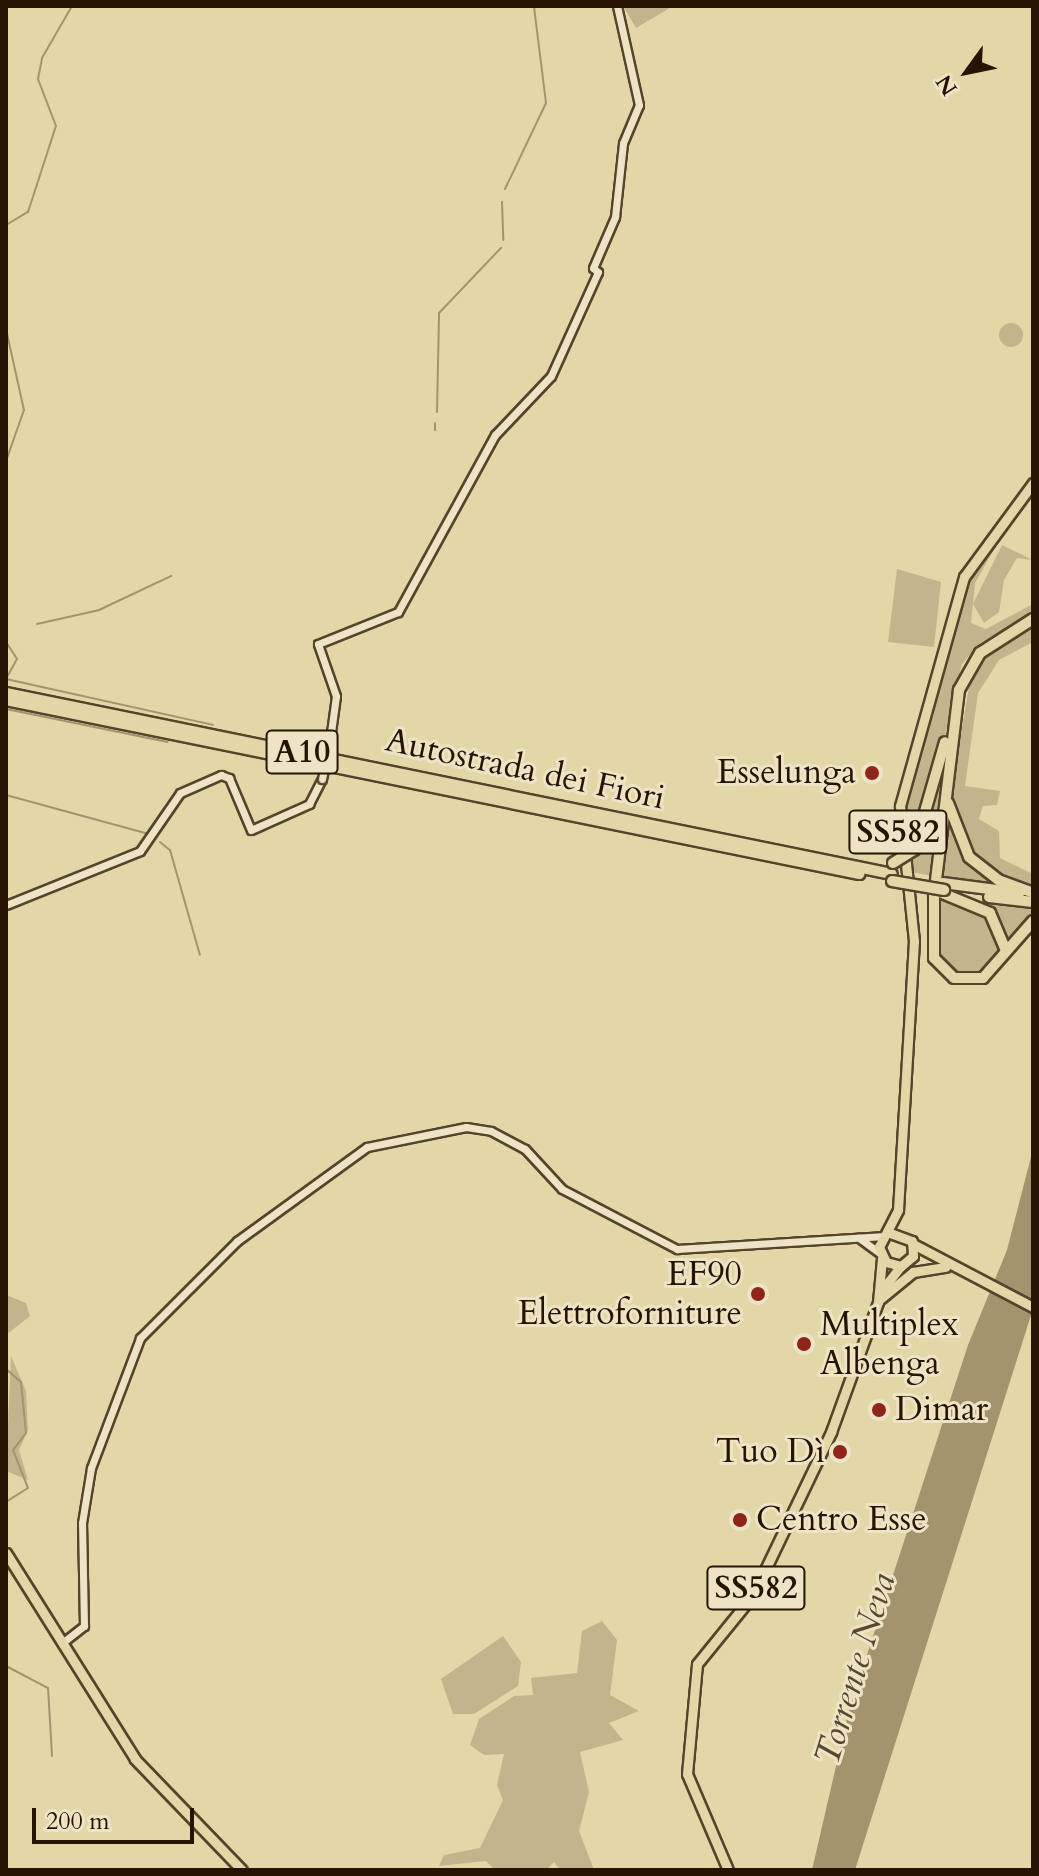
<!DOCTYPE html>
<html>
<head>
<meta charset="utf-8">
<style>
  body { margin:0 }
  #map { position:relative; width:1039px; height:1876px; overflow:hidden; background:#e3d6a7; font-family:Cardo,serif }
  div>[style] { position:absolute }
  .green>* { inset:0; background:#c3b58b }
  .round { border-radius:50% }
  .water>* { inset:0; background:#a3946e }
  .stream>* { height:2px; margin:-1px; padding:0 1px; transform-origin:1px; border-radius:1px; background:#a3946e }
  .roads { filter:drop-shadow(2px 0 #55442a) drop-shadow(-2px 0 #55442a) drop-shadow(0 2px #55442a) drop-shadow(0 -2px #55442a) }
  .minor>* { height:7px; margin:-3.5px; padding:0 3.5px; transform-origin:3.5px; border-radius:3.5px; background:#ede4c6 }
  .major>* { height:9px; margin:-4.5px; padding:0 4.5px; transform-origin:4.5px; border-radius:4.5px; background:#e3d6a7 }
  .highway>* { height:10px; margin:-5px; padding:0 5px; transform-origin:5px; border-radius:5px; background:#e3d6a7 }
  .bridges { filter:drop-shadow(2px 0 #55442a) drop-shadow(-2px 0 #55442a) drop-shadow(0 2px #55442a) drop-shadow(0 -2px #55442a) }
  .minor-bridge>* { height:7px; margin:-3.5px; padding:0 3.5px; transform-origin:3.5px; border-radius:3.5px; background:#ede4c6 }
  .highway-bridge>* { height:10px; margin:-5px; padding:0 5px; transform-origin:5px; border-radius:5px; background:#e3d6a7 }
  .dots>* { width:22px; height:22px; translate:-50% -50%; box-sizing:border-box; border:4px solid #ede4c6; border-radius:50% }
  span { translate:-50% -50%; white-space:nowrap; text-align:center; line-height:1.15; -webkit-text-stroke:6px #ede4c6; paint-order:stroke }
  .shield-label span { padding:2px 6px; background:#ede4c6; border:2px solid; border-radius:6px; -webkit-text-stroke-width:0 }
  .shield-label { font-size:32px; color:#261300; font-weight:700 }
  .street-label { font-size:34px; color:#261300 }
  .poi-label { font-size:34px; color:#261300 }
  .right { translate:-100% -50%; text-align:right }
  .left { translate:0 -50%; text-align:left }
  .water-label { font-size:36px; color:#58472c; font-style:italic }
  .frame { position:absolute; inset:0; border:8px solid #261300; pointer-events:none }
  .north { position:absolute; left:927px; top:32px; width:80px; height:80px; -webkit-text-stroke:6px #ede4c6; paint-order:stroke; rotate:237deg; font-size:22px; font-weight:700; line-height:32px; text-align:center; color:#261300 }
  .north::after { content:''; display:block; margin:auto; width:28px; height:36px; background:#261300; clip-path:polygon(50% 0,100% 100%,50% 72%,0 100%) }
  .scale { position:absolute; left:32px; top:1808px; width:162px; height:36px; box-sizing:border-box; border:4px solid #261300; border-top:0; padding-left:10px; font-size:24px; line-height:28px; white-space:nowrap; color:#261300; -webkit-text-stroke:6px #ede4c6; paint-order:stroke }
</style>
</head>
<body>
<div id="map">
  <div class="green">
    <i style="clip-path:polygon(623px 6px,673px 6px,636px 28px)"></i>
    <i class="round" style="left:999px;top:323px;width:24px;height:24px"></i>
    <i style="clip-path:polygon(989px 542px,996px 546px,975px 583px,971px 623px,986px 629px,1033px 604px,1033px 613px,980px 643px,962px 664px,923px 829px,907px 853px,902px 815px,976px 561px)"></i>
    <i style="clip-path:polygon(1002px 545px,1033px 560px,1017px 558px,1004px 580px,999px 612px,984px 623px,973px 604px)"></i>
    <i style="clip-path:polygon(897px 569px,941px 582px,934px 647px,888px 642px)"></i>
    <i style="clip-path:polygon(1033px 625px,1033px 642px,999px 660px,978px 693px,965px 786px,1000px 791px,997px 805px,983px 806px,979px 819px,999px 831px,1000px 858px,1033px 874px,1033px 889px,996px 877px,968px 851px,951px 793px,971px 675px,990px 651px)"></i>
    <i style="clip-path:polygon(944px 758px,933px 876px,911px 872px,908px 860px,928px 832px)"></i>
    <i style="clip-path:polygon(948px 824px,962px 852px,1000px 887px,940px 877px)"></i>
    <i style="clip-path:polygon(939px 896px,984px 912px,1002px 949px,986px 972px,957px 976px,938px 959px)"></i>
    <i style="clip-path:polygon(977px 903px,1033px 908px,1033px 918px,1009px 939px,998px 918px)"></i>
    <i style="clip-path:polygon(6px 1295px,26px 1303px,30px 1316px,6px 1335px)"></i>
    <i style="clip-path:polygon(11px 1356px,26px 1391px,28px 1430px,19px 1450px,28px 1480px,6px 1471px)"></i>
    <i style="clip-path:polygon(602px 1621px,617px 1640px,610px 1695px,639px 1711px,609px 1723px,623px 1740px,580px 1752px,589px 1792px,579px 1831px,594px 1870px,560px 1870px,554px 1862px,546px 1870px,495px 1870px,486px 1861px,439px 1866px,444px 1855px,480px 1848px,503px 1800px,497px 1785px,504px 1754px,484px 1755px,470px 1745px,479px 1719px,514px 1696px,533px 1695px,531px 1678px,577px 1673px,582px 1631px)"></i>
    <i style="clip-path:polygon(503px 1636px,521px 1662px,518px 1686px,474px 1714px,453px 1714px,441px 1679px)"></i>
  </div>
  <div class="water">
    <i style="clip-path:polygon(1033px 1149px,1033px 1309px,855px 1870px,812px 1870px,849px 1710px,968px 1345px,1007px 1250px)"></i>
  </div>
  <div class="stream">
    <i style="left:505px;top:189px;width:95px;rotate:-64.5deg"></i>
    <i style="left:546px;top:103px;width:98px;rotate:-97.1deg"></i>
    <i style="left:502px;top:202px;width:38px;rotate:88deg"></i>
    <i style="left:6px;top:225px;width:26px;rotate:-31deg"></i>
    <i style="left:28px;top:212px;width:90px;rotate:-72deg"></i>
    <i style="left:56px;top:126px;width:50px;rotate:-111deg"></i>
    <i style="left:38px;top:79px;width:21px;rotate:-79deg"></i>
    <i style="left:42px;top:58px;width:60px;rotate:-60deg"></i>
    <i style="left:6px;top:329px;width:83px;rotate:77.5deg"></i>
    <i style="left:24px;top:410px;width:54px;rotate:109.4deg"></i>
    <i style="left:437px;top:412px;width:99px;rotate:-88.8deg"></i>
    <i style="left:439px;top:313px;width:90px;rotate:-46.4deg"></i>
    <i style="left:435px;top:430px;width:7px;rotate:-90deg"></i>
    <i style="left:37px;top:624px;width:64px;rotate:-12.7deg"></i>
    <i style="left:99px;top:610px;width:80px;rotate:-25.3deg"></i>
    <i style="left:6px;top:642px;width:20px;rotate:57deg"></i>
    <i style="left:17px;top:659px;width:21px;rotate:119deg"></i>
    <i style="left:6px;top:679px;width:212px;rotate:12.5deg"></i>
    <i style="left:6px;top:709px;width:165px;rotate:11.5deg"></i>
    <i style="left:6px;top:795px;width:148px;rotate:15.3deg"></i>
    <i style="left:160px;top:842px;width:13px;rotate:39deg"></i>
    <i style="left:170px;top:850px;width:109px;rotate:74.1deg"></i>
    <i style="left:6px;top:1302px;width:27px;rotate:90deg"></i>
    <i style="left:6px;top:1369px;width:20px;rotate:41deg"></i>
    <i style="left:21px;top:1382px;width:51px;rotate:84.4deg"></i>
    <i style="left:26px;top:1433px;width:21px;rotate:127deg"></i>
    <i style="left:13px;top:1450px;width:41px;rotate:68.5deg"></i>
    <i style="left:28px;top:1488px;width:26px;rotate:148deg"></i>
    <i style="left:6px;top:1666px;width:47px;rotate:27.6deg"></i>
    <i style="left:48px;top:1688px;width:68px;rotate:86.6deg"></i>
  </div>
  <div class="roads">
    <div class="minor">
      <i style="left:329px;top:747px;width:51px;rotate:-82.2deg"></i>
      <i style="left:336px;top:696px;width:55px;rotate:-109.1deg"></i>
      <i style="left:318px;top:644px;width:86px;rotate:-21.8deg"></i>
      <i style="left:398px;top:612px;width:202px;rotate:-61.3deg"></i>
      <i style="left:495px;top:435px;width:81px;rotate:-46.5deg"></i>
      <i style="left:551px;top:376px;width:114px;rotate:-65.7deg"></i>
      <i style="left:598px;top:272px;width:6px;rotate:-141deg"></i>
      <i style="left:593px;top:268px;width:56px;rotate:-66.7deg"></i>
      <i style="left:615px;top:217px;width:74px;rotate:-83.8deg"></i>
      <i style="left:623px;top:143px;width:41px;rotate:-67.2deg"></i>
      <i style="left:639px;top:105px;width:101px;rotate:-102.5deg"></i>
      <i style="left:6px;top:905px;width:144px;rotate:-21.9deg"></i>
      <i style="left:140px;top:851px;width:70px;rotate:-55.4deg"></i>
      <i style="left:180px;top:793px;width:45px;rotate:-23.7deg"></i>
      <i style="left:221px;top:775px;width:9px;rotate:21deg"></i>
      <i style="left:229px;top:778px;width:56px;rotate:67.1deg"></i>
      <i style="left:251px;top:830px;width:64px;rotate:-24.1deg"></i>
      <i style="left:309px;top:804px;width:28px;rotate:-63deg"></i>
      <i style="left:859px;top:1238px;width:26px;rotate:36deg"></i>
      <i style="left:62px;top:1643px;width:28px;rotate:-38deg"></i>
      <i style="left:84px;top:1626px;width:103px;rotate:-91.1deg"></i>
      <i style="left:82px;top:1523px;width:56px;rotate:-80.7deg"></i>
      <i style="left:91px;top:1468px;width:139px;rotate:-69.3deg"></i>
      <i style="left:140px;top:1338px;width:137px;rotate:-45deg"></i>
      <i style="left:237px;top:1241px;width:160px;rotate:-35.9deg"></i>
      <i style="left:367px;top:1147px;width:101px;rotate:-11.4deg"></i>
      <i style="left:466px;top:1127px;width:25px;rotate:9deg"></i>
      <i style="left:491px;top:1131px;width:38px;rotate:28deg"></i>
      <i style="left:525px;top:1149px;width:54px;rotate:47.2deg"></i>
      <i style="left:562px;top:1189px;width:130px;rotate:27.6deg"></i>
      <i style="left:677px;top:1249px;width:208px;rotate:-3.6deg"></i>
    </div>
    <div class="major">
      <i style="left:890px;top:1233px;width:23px;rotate:20deg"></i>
      <i style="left:912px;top:1241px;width:15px;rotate:86deg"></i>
      <i style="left:913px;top:1256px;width:16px;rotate:140deg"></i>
      <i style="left:901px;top:1266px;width:16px;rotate:-165deg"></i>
      <i style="left:886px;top:1262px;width:17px;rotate:-115deg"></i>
      <i style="left:879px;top:1247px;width:42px;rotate:-62.8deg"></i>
      <i style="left:898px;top:1210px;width:269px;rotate:-86.6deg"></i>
      <i style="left:914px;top:941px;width:136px;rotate:-95.9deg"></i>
      <i style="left:900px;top:806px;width:238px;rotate:-74.4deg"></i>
      <i style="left:964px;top:577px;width:117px;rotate:-53.7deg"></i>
      <i style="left:913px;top:1244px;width:136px;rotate:27.7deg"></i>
      <i style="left:882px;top:1290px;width:31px;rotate:-52deg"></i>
      <i style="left:880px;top:1299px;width:43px;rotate:-39.3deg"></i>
      <i style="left:913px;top:1272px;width:33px;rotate:-9deg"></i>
      <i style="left:6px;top:1553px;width:243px;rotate:57.9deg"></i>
      <i style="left:135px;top:1759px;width:154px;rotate:46.1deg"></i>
      <i style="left:728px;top:1870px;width:104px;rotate:-113.1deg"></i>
      <i style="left:687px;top:1774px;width:110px;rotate:-84.8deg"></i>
      <i style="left:697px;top:1664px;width:89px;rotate:-50.9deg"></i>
      <i style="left:753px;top:1595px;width:181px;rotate:-64.4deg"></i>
      <i style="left:831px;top:1432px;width:138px;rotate:-70.1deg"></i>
      <i style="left:878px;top:1302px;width:44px;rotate:-84.8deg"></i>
    </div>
    <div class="highway">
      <i style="left:1033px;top:619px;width:63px;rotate:147.3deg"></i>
      <i style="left:980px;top:653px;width:43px;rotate:119.6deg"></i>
      <i style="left:959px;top:690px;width:209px;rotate:96.9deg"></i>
      <i style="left:934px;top:897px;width:61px;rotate:90deg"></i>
      <i style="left:934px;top:958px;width:28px;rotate:45deg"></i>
      <i style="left:954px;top:978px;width:29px"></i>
      <i style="left:983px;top:978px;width:76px;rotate:-48.7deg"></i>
      <i style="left:6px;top:693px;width:904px;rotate:11.55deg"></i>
      <i style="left:6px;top:700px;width:871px;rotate:11.53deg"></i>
      <i style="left:948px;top:803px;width:58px;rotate:68.7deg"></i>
      <i style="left:969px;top:857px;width:37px;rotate:38deg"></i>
      <i style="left:998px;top:880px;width:37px;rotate:20deg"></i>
      <i style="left:914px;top:850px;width:112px;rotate:-74deg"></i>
      <i style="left:943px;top:883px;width:77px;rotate:7.5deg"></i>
      <i style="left:942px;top:893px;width:52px;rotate:22.6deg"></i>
      <i style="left:990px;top:913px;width:39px;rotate:67deg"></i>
      <i style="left:989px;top:897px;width:44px;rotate:6.5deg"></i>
    </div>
  </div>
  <div class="bridges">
    <div class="minor-bridge">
      <i style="left:322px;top:779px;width:33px;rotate:-78deg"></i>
    </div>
    <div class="highway-bridge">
      <i style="left:893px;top:863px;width:25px;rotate:-32deg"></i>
      <i style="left:892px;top:881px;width:53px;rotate:9.8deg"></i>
    </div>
  </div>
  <div class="dots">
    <i style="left:872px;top:773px;background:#8f2418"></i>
    <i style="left:758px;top:1294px;background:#8f2418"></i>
    <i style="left:804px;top:1344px;background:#8f2418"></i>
    <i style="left:879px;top:1410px;background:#8f2418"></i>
    <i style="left:840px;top:1452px;background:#8f2418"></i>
    <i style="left:740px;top:1520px;background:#8f2418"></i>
  </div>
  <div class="shield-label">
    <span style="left:302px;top:752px">A10</span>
    <span style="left:898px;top:832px">SS582</span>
    <span style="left:756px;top:1588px">SS582</span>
  </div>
  <div class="street-label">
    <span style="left:525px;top:769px;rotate:12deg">Autostrada dei Fiori</span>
  </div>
  <div class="poi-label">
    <span class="right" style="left:856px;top:773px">Esselunga</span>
    <span class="right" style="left:742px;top:1294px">EF90<br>Elettroforniture</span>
    <span class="left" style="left:820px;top:1344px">Multiplex<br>Albenga</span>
    <span class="left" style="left:895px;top:1410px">Dimar</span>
    <span class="right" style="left:824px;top:1452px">Tuo Dì</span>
    <span class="left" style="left:756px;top:1520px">Centro Esse</span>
  </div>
  <div class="water-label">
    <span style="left:855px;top:1669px;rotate:-73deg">Torrente Neva</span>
  </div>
  <div class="frame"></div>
  <div class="north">N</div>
  <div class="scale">200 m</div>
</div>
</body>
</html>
